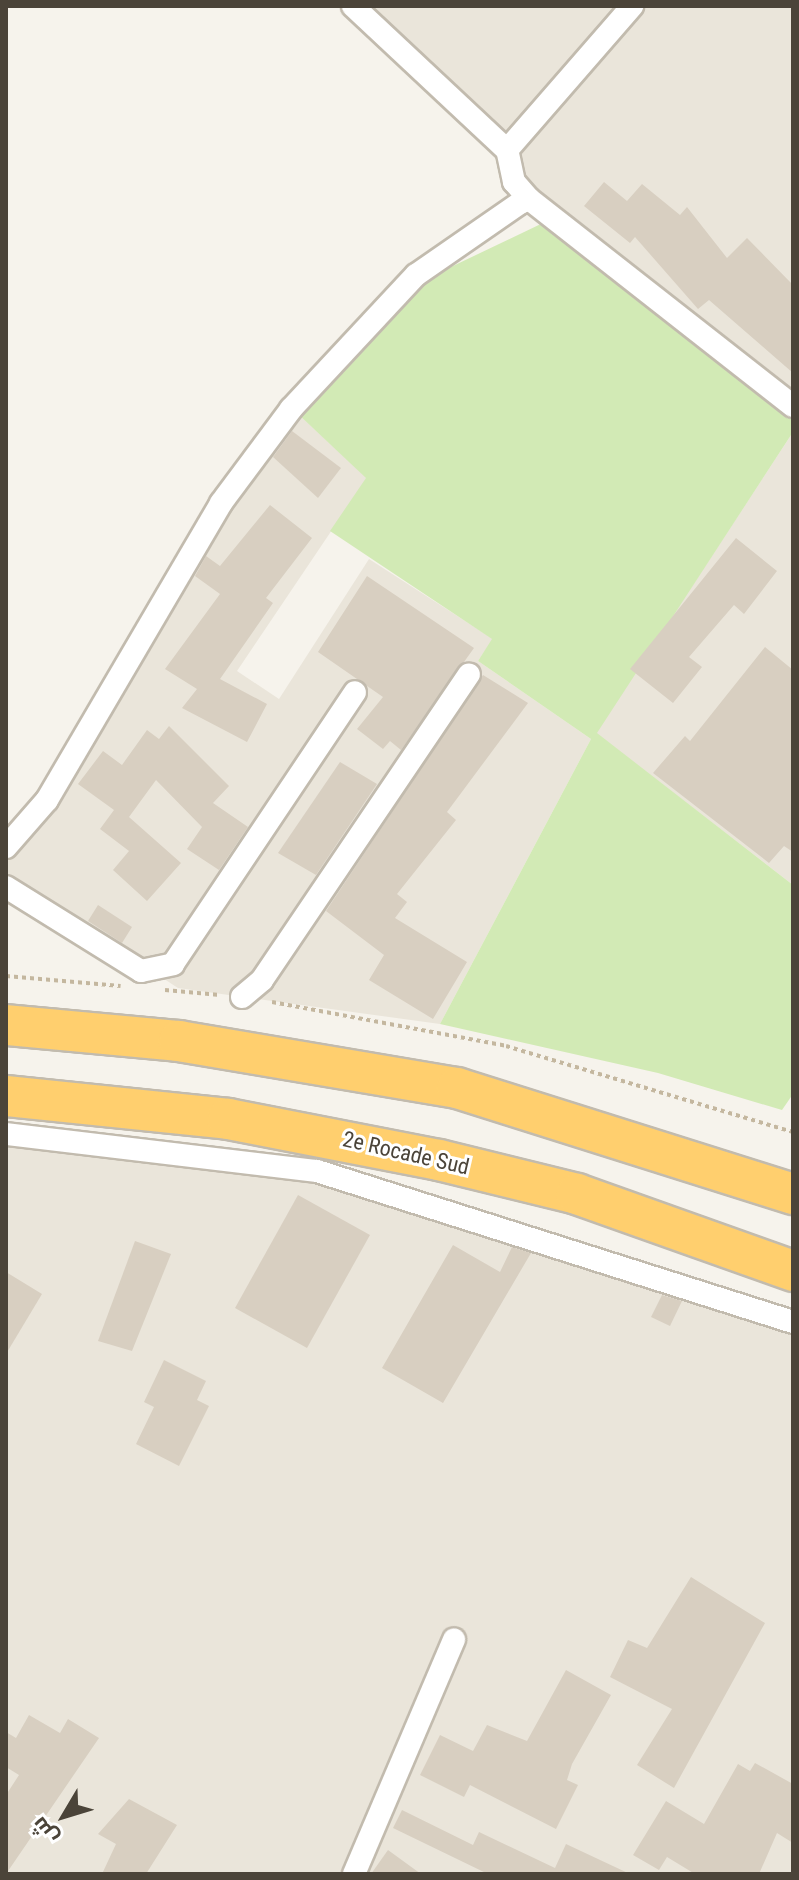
<!DOCTYPE html>
<html>
<head>
<meta charset="utf-8">
<style>
  body { margin:0 }
  #map { position:relative; width:799px; height:1880px; overflow:hidden; background:#f6f3ec; font-family:"Roboto Condensed",Cairo,sans-serif }
  div>[style] { position:absolute }
  .residential>* { inset:0; background:#eae5da }
  .green>* { inset:0; background:#d2eab5 }
  .building>* { inset:0; background:#d8cfc1 }
  .path>* { height:4px; margin-top:-2px; transform-origin:0; background:repeating-linear-gradient(90deg,#c4b79f 0 4px,transparent 0 8px) }
  .roads { filter:drop-shadow(2px 0 #c2bbae) drop-shadow(-2px 0 #c2bbae) drop-shadow(0 2px #c2bbae) drop-shadow(0 -2px #c2bbae) }
  .street>* { height:22px; margin:-11px; padding:0 11px; transform-origin:11px; border-radius:11px; background:#fff }
  .highway>* { height:40px; margin:-20px; padding:0 20px; transform-origin:20px; border-radius:20px; background:#ffcf6e }
  span { translate:-50% -50%; white-space:nowrap; text-align:center; line-height:1.15; -webkit-text-stroke:6px #fff; paint-order:stroke }
  .street-label { font-size:22px; color:#4b4439 }
  .frame { position:absolute; inset:0; border:8px solid #4b4439; pointer-events:none }
  .north { position:absolute; left:24px; top:1776px; width:80px; height:80px; -webkit-text-stroke:6px #fff; paint-order:stroke; rotate:232deg; font-size:22px; font-weight:700; line-height:32px; text-align:center; color:#4b4439 }
  .north::after { content:''; display:block; margin:auto; width:28px; height:36px; background:#4b4439; clip-path:polygon(50% 0,100% 100%,50% 72%,0 100%) }
</style>
</head>
<body>
<div id="map">
  <div class="residential">
    <i style="clip-path:polygon(353px 6px,793px 6px,793px 394px,543px 194px,514px 182px,507px 150px)"></i>
    <i style="clip-path:polygon(298px 414px,367px 478px,237px 671px,279px 699px,369px 559px,493px 639px,478px 661px,591px 739px,440px 1024px,178px 988px,6px 876px,6px 863px,50px 806px,256px 468px)"></i>
    <i style="clip-path:polygon(793px 432px,793px 885px,596px 733px)"></i>
    <i style="clip-path:polygon(6px 1134px,317px 1171px,793px 1322px,793px 1874px,6px 1874px)"></i>
  </div>
  <div class="green">
    <i style="clip-path:polygon(545px 222px,793px 414px,793px 432px,597px 733px,793px 885px,793px 1094px,782px 1110px,658px 1073px,440px 1024px,591px 739px,478px 661px,492px 639px,330px 531px,366px 478px,298px 414px,432px 276px)"></i>
  </div>
  <div class="building">
    <i style="clip-path:polygon(604px 182px,627px 201px,642px 184px,680px 215px,687px 207px,727px 258px,747px 238px,793px 285px,793px 373px,709px 300px,698px 309px,635px 237px,630px 243px,584px 206px)"></i>
    <i style="clip-path:polygon(292px 431px,341px 468px,318px 498px,273px 457px)"></i>
    <i style="clip-path:polygon(270px 505px,312px 538px,266px 598px,273px 603px,220px 679px,267px 704px,247px 742px,182px 708px,197px 689px,165px 669px,220px 594px,195px 576px,206px 556px,220px 566px)"></i>
    <i style="clip-path:polygon(736px 538px,777px 571px,744px 614px,734px 605px,689px 657px,702px 667px,673px 703px,630px 669px)"></i>
    <i style="clip-path:polygon(367px 576px,474px 648px,401px 750px,390px 741px,383px 749px,357px 729px,383px 697px,318px 652px)"></i>
    <i style="clip-path:polygon(765px 647px,793px 670px,793px 852px,784px 846px,769px 863px,653px 773px,685px 736px,690px 741px)"></i>
    <i style="clip-path:polygon(483px 675px,528px 703px,447px 812px,456px 820px,397px 894px,407px 902px,395px 918px,467px 962px,433px 1019px,369px 980px,384px 955px,326px 911px)"></i>
    <i style="clip-path:polygon(169px 726px,229px 786px,213px 803px,248px 827px,219px 870px,187px 849px,202px 827px,156px 780px,129px 817px,181px 863px,147px 901px,113px 870px,129px 851px,100px 829px,114px 810px,78px 784px,103px 751px,122px 765px,147px 730px,159px 739px)"></i>
    <i style="clip-path:polygon(340px 762px,377px 784px,316px 875px,278px 853px)"></i>
    <i style="clip-path:polygon(98px 905px,132px 927px,122px 943px,88px 921px)"></i>
    <i style="clip-path:polygon(298px 1195px,370px 1235px,307px 1348px,235px 1308px)"></i>
    <i style="clip-path:polygon(135px 1241px,171px 1254px,132px 1351px,98px 1341px)"></i>
    <i style="clip-path:polygon(453px 1245px,500px 1272px,512px 1247px,531px 1253px,443px 1403px,382px 1368px)"></i>
    <i style="clip-path:polygon(6px 1272px,42px 1294px,6px 1354px)"></i>
    <i style="clip-path:polygon(662px 1295px,682px 1301px,670px 1326px,651px 1317px)"></i>
    <i style="clip-path:polygon(164px 1360px,206px 1381px,197px 1400px,209px 1406px,179px 1466px,136px 1444px,154px 1407px,144px 1402px)"></i>
    <i style="clip-path:polygon(691px 1577px,765px 1623px,674px 1788px,637px 1765px,672px 1709px,610px 1677px,628px 1640px,647px 1648px)"></i>
    <i style="clip-path:polygon(566px 1670px,611px 1695px,572px 1764px,567px 1780px,578px 1785px,556px 1829px,470px 1785px,464px 1797px,420px 1775px,440px 1735px,473px 1751px,487px 1725px,527px 1741px)"></i>
    <i style="clip-path:polygon(29px 1715px,60px 1733px,68px 1719px,99px 1738px,6px 1874px,6px 1795px,19px 1775px,6px 1767px,6px 1732px,16px 1738px)"></i>
    <i style="clip-path:polygon(755px 1763px,793px 1784px,793px 1843px,777px 1833px,759px 1874px,695px 1874px,667px 1857px,659px 1870px,633px 1855px,666px 1801px,704px 1824px,738px 1764px,750px 1771px)"></i>
    <i style="clip-path:polygon(129px 1799px,177px 1825px,146px 1874px,102px 1874px,116px 1844px,98px 1834px)"></i>
    <i style="clip-path:polygon(402px 1810px,473px 1845px,479px 1832px,555px 1868px,566px 1844px,630px 1874px,488px 1874px,393px 1828px)"></i>
    <i style="clip-path:polygon(388px 1850px,421px 1874px,371px 1874px)"></i>
  </div>
  <div class="path">
    <i style="left:6px;top:976px;width:115px;rotate:5deg"></i>
    <i style="left:165px;top:990px;width:55px;rotate:5.2deg"></i>
    <i style="left:272px;top:1002px;width:238px;rotate:10.6deg"></i>
    <i style="left:506px;top:1046px;width:300px;rotate:16.7deg"></i>
  </div>
  <div class="roads">
    <div class="street">
      <i style="left:353px;top:6px;width:211px;rotate:43.1deg"></i>
      <i style="left:529px;top:199px;width:23px;rotate:-131deg"></i>
      <i style="left:514px;top:182px;width:33px;rotate:-102deg"></i>
      <i style="left:507px;top:150px;width:191px;rotate:-49deg"></i>
      <i style="left:6px;top:847px;width:62px;rotate:-48.9deg"></i>
      <i style="left:47px;top:800px;width:344px;rotate:-59.6deg"></i>
      <i style="left:221px;top:503px;width:117px;rotate:-53.3deg"></i>
      <i style="left:291px;top:409px;width:183px;rotate:-47deg"></i>
      <i style="left:416px;top:275px;width:126px;rotate:-34.7deg"></i>
      <i style="left:520px;top:203px;width:10px;rotate:-24deg"></i>
      <i style="left:529px;top:199px;width:335px;rotate:38.1deg"></i>
      <i style="left:6px;top:887px;width:159px;rotate:31.9deg"></i>
      <i style="left:141px;top:971px;width:33px;rotate:-12deg"></i>
      <i style="left:173px;top:964px;width:327px;rotate:-56.2deg"></i>
      <i style="left:242px;top:997px;width:26px;rotate:-40deg"></i>
      <i style="left:262px;top:980px;width:369px;rotate:-55.9deg"></i>
      <i style="left:6px;top:1134px;width:313px;rotate:6.8deg"></i>
      <i style="left:317px;top:1171px;width:499px;rotate:17.6deg"></i>
      <i style="left:354px;top:1874px;width:255px;rotate:-66.9deg"></i>
    </div>
    <div class="highway">
      <i style="left:6px;top:1025px;width:174px;rotate:5.3deg"></i>
      <i style="left:179px;top:1041px;width:282px;rotate:9.6deg"></i>
      <i style="left:457px;top:1088px;width:352px;rotate:17.5deg"></i>
      <i style="left:6px;top:1096px;width:223px;rotate:5.9deg"></i>
      <i style="left:228px;top:1119px;width:215px;rotate:11deg"></i>
      <i style="left:439px;top:1160px;width:142px;rotate:13.8deg"></i>
      <i style="left:577px;top:1194px;width:229px;rotate:19.6deg"></i>
    </div>
  </div>
  <div class="street-label">
    <span style="left:406px;top:1153px;rotate:13deg">2e Rocade Sud</span>
  </div>
  <div class="frame"></div>
  <div class="north">ش</div>
</div>
</body>
</html>
